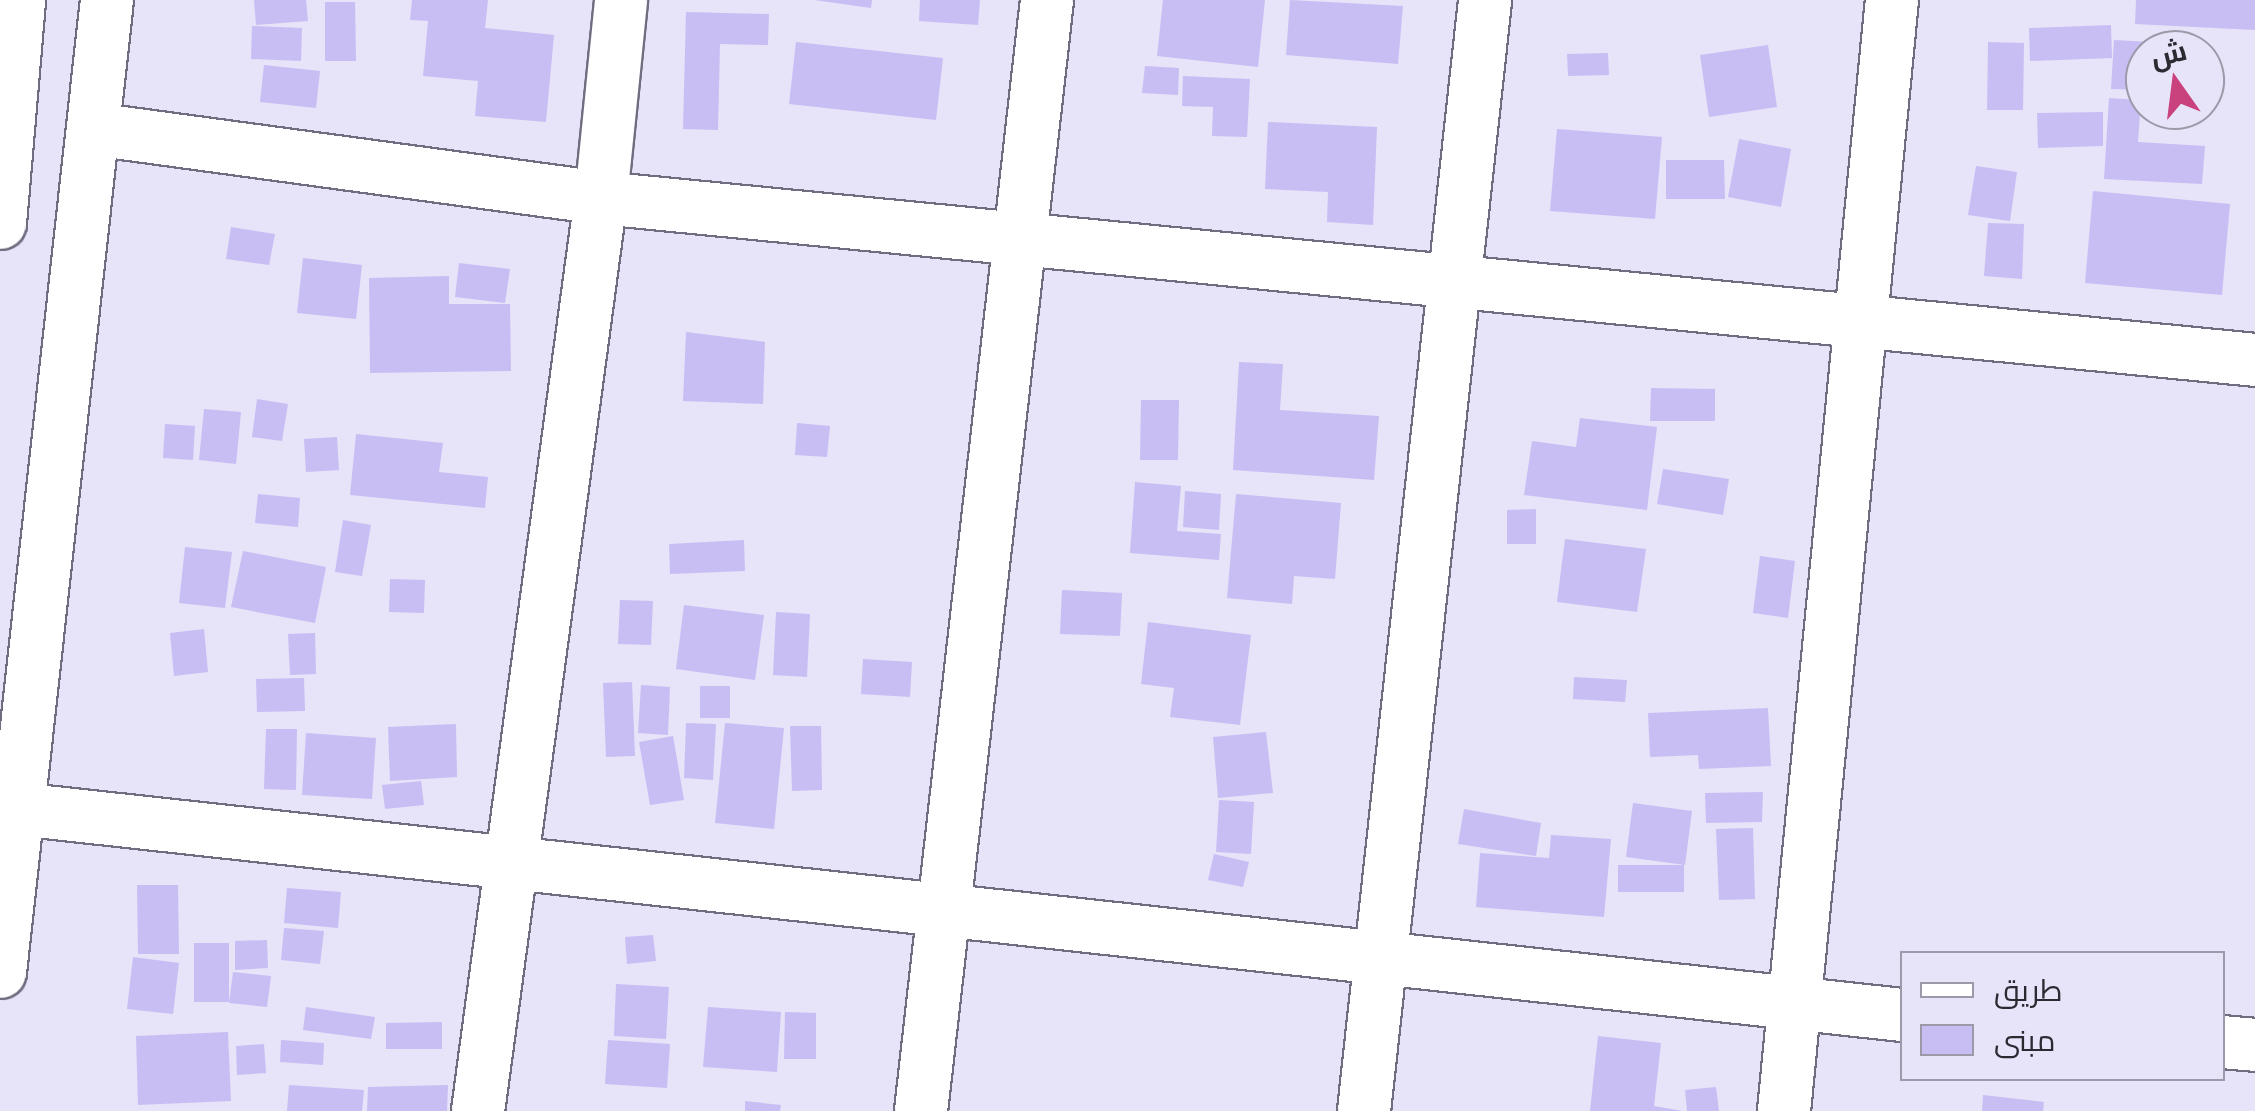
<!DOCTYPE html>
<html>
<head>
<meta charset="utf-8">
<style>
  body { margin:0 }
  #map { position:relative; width:2255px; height:1111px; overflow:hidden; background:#e7e3f9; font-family:Lato,Cairo,sans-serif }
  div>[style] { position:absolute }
  .building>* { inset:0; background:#c8bef4 }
  .roads { filter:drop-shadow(2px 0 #716d80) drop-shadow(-2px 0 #716d80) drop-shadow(0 2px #716d80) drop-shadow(0 -2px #716d80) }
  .street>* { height:52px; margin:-26px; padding:0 26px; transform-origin:26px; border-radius:26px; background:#fff }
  span { translate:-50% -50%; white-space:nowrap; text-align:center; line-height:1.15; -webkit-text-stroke:8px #e7e3f9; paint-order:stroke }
  .legend { position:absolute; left:1900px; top:951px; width:325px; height:130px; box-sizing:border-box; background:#e7e3f9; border:2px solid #9c99a9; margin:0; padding:12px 18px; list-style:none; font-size:30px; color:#2b2a32 }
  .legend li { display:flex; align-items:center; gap:20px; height:50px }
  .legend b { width:50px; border:2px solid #9c99a9 }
  .north { position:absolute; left:2125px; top:30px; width:100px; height:100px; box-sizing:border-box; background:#e7e3f9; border:2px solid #9c99a9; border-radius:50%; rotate:346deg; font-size:28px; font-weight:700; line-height:40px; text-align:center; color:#2b2a32 }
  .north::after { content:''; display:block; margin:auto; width:35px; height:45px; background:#c9417d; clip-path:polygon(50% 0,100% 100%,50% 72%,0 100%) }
</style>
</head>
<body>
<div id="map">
  <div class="building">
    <i style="clip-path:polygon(254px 0,306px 0,308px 21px,256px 25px)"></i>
    <i style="clip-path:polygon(412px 0,488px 0,485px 28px,554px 35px,546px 122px,475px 116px,478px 81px,423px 76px,428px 21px,410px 20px)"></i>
    <i style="clip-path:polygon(814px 0,872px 0,871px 8px)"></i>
    <i style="clip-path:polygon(920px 0,980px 0,978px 25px,919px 21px)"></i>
    <i style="clip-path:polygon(1163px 0,1265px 0,1258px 67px,1157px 56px)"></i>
    <i style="clip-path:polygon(1290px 0,1403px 6px,1398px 64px,1286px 55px)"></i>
    <i style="clip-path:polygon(2136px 0,2255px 0,2255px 30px,2135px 24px)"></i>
    <i style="clip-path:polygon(325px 2px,355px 2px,356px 61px,325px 61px)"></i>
    <i style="clip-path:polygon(686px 12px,769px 14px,768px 45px,720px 44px,718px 130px,683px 129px)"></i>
    <i style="clip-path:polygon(2111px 25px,2112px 58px,2030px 61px,2029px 28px)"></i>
    <i style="clip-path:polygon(252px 26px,302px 28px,301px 61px,251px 59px)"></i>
    <i style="clip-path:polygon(2114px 40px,2170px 43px,2169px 50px,2145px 50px,2145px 90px,2111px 89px)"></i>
    <i style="clip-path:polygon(796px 42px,943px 58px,936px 120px,789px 104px)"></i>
    <i style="clip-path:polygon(1988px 42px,2024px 43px,2023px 110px,1987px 110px)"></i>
    <i style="clip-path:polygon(1768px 45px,1777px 107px,1709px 117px,1700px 55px)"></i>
    <i style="clip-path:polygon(1608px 53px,1609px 75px,1568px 76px,1567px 54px)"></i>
    <i style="clip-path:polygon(264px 65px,320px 71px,316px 108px,260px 102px)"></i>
    <i style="clip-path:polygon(1145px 66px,1179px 68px,1178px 95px,1142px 93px)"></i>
    <i style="clip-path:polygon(1183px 76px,1250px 79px,1247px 137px,1212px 136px,1213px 107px,1182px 106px)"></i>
    <i style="clip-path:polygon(2109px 98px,2141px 100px,2138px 142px,2205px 146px,2202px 184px,2104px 179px)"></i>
    <i style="clip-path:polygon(2103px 112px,2103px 146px,2038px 148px,2037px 113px)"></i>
    <i style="clip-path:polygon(1268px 122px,1377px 127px,1373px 225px,1327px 222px,1328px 192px,1265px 189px)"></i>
    <i style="clip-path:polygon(1557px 129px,1662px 137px,1655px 219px,1550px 211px)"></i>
    <i style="clip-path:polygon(1739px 139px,1791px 149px,1781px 207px,1728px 197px)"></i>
    <i style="clip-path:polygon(1666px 160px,1724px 160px,1725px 199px,1666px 199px)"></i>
    <i style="clip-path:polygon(1976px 166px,2017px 172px,2010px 221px,1968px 215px)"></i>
    <i style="clip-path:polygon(2093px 191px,2230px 204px,2222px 295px,2085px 283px)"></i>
    <i style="clip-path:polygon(1988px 223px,2024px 224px,2022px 279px,1984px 276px)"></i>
    <i style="clip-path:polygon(231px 227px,275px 234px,269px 265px,226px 259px)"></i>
    <i style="clip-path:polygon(303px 258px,362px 265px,356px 319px,297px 313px)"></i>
    <i style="clip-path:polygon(459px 263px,510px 269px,505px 303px,455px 297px)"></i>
    <i style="clip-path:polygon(449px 276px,449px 304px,510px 304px,511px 371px,370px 373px,369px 278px)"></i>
    <i style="clip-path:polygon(686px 332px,765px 342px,763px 404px,683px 401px)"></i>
    <i style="clip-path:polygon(1239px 362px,1283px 364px,1280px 410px,1379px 416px,1374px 480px,1233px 470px)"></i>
    <i style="clip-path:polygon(1651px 388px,1715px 389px,1715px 421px,1650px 421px)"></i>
    <i style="clip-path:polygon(257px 399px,288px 404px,282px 441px,252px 437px)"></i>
    <i style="clip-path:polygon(1141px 400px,1179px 400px,1178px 460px,1140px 460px)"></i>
    <i style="clip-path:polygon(204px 409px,241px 412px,236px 464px,199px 460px)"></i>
    <i style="clip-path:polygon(1580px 418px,1657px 427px,1647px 510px,1524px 495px,1532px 441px,1576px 447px)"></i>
    <i style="clip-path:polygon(797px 423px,830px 426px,827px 457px,795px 455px)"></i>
    <i style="clip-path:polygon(165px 424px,195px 426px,193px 460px,163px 458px)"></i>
    <i style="clip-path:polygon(356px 434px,443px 443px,439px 472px,488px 477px,485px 508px,350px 495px)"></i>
    <i style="clip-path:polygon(337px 437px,339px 470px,306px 472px,304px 439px)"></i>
    <i style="clip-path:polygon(1663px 469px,1729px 479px,1723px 515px,1657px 504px)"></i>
    <i style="clip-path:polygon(1135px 482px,1181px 486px,1177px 531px,1221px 534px,1219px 560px,1130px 553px)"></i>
    <i style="clip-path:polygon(1185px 491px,1221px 494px,1219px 530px,1183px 527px)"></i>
    <i style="clip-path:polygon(258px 494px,300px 498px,298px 527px,255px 523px)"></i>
    <i style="clip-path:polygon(1236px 494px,1341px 503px,1335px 579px,1294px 576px,1292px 604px,1227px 598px)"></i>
    <i style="clip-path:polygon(1536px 509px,1536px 544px,1507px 544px,1507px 510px)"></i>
    <i style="clip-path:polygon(343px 520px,371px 525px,362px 576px,335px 572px)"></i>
    <i style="clip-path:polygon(1565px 539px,1646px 549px,1637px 612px,1557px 602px)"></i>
    <i style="clip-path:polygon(744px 540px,745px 571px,670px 574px,669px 544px)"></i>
    <i style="clip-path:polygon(185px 547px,232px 552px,225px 608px,179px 603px)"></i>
    <i style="clip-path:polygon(243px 551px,326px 567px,315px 623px,231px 607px)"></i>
    <i style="clip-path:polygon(1760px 556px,1795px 561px,1788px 618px,1753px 613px)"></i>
    <i style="clip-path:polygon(390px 579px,425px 580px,424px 613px,389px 612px)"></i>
    <i style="clip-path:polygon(1062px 590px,1122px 593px,1120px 636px,1060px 634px)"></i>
    <i style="clip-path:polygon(620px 600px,653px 601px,651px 645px,618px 644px)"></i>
    <i style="clip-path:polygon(684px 605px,764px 615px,755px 680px,676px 669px)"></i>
    <i style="clip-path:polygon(776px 612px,810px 614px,807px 677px,773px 675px)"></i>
    <i style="clip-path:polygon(1148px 622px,1251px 635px,1240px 725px,1170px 717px,1174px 688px,1141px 684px)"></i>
    <i style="clip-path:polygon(204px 629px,208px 672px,174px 676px,170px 633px)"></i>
    <i style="clip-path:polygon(315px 633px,316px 674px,290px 675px,288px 634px)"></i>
    <i style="clip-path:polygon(863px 659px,912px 662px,910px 697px,861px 694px)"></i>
    <i style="clip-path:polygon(1574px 677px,1627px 680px,1625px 702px,1573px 699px)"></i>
    <i style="clip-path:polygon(304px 678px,305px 711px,257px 712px,256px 679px)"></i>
    <i style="clip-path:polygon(632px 682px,635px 756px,606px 757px,603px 683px)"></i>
    <i style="clip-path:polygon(641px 685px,670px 687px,668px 735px,638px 733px)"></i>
    <i style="clip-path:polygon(700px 686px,730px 686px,730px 718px,700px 718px)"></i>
    <i style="clip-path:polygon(1768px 708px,1771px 766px,1699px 769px,1698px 755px,1650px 757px,1648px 713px)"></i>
    <i style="clip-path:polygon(686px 723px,716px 724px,713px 780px,684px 778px)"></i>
    <i style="clip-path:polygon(725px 723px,784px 728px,774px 829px,715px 823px)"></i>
    <i style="clip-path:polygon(456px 724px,457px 777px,390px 781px,388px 727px)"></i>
    <i style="clip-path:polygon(790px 726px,821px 726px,822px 790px,792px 791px)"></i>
    <i style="clip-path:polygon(266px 729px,297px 729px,296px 790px,264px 789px)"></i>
    <i style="clip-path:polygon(1266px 732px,1273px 793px,1218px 798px,1213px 737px)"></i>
    <i style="clip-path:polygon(306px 733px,376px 738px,372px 799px,302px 795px)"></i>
    <i style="clip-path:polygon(673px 736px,684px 800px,650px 805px,639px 742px)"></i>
    <i style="clip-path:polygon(421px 781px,424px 805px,385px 809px,382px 785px)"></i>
    <i style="clip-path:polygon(1763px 792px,1762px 822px,1706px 823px,1705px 793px)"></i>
    <i style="clip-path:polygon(1219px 800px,1254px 802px,1251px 854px,1216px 852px)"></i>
    <i style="clip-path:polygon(1633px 803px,1692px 811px,1685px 865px,1626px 857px)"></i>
    <i style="clip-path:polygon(1464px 809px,1541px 823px,1536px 856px,1458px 844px)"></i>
    <i style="clip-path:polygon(1753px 828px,1755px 899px,1719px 900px,1716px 829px)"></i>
    <i style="clip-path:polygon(1551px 835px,1611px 839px,1604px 917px,1476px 907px,1480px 853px,1549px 858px)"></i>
    <i style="clip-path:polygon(1214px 854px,1249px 862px,1243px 887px,1208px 880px)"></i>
    <i style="clip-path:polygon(1618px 865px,1684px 865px,1684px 892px,1618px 892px)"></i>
    <i style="clip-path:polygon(137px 885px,178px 885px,179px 954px,138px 954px)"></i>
    <i style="clip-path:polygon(287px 888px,341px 892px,338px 928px,284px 923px)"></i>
    <i style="clip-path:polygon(284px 928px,324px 931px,320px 964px,281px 960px)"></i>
    <i style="clip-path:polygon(653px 935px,656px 961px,627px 964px,625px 937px)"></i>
    <i style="clip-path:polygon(267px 940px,268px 968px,235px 970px,235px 941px)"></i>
    <i style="clip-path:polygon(194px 943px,229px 943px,229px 1002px,194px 1002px)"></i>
    <i style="clip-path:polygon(133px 957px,179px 963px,173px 1014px,127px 1009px)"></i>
    <i style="clip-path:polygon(233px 972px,271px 976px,267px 1007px,229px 1003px)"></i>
    <i style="clip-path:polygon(616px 984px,669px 987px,666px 1039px,614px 1036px)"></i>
    <i style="clip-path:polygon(306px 1007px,375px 1017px,371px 1039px,303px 1030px)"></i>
    <i style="clip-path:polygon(708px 1007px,781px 1012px,777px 1072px,703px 1067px)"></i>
    <i style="clip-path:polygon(785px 1012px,816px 1013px,816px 1059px,784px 1059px)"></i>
    <i style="clip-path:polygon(442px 1022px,442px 1049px,386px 1049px,386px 1023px)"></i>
    <i style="clip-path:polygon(228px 1032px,231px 1101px,138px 1105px,136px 1036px)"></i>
    <i style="clip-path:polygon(1598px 1036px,1661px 1043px,1654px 1106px,1683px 1111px,1590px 1111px)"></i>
    <i style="clip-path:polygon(281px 1040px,324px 1043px,323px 1065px,280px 1062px)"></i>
    <i style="clip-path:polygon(608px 1040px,670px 1044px,667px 1088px,605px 1084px)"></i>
    <i style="clip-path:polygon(264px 1044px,266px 1073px,237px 1075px,236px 1046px)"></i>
    <i style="clip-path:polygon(289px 1085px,364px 1090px,362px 1111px,287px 1111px)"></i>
    <i style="clip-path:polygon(448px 1085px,447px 1111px,367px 1111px,368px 1087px)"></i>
    <i style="clip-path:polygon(1716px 1087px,1719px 1111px,1687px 1111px,1685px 1090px)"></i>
    <i style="clip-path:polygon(1983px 1095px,2044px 1102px,2043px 1111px,1982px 1111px)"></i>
    <i style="clip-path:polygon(745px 1101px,781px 1105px,780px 1111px,745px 1111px)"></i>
  </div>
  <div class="roads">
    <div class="street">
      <i style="left:93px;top:129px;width:513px;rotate:7.73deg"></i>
      <i style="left:601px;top:198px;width:1662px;rotate:5.59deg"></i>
      <i style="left:0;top:223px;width:224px;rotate:-85.1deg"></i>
      <i style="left:18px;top:809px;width:1895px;rotate:6.24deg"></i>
      <i style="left:0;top:972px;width:978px;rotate:-83.72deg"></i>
      <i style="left:2222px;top:1042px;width:33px;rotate:5deg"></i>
      <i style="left:478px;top:1111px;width:921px;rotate:-82.33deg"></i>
      <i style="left:601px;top:198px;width:199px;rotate:-84.2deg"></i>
      <i style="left:921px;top:1111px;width:1118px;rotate:-83.53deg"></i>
      <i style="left:1364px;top:1111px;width:1118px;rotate:-83.78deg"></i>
      <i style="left:1784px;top:1111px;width:1116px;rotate:-84.45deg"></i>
    </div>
  </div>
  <ul class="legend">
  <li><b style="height:12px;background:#fff"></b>طريق</li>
  <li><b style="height:28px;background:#c8bef4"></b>مبنى</li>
  </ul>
  <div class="north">ش</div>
</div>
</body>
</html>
